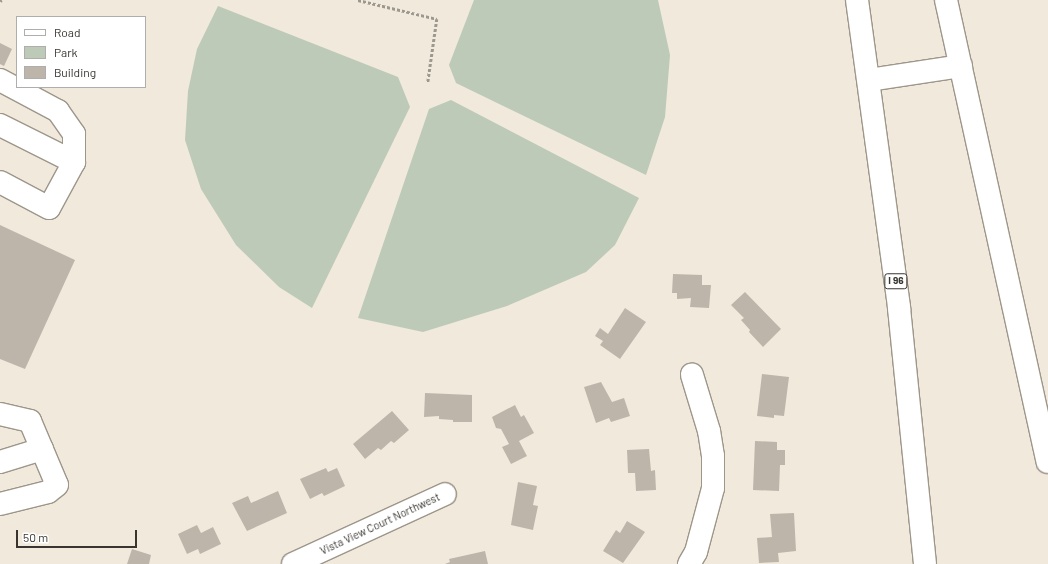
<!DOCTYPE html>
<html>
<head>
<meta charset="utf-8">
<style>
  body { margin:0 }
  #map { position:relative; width:1048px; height:564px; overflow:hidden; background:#f1e9dc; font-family:Barlow,sans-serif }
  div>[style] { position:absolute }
  .green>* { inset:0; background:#bccab7 }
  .building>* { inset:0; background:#beb5aa }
  .path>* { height:2.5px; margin-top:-1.25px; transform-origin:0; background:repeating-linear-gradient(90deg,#9d988e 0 3px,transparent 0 5px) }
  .roads { filter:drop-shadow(1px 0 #9d968a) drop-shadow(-1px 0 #9d968a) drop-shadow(0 1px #9d968a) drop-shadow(0 -1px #9d968a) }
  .minor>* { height:22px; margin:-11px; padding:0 11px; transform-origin:11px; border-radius:11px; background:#fff }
  .highway>* { height:22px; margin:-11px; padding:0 11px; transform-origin:11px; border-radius:11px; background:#fff }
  span { translate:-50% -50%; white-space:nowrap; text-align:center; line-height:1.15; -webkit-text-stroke:3.5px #fff; paint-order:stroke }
  .shield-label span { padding:1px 3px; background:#fff; border:1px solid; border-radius:3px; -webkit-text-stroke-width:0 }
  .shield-label { font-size:10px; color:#383530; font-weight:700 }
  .street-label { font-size:11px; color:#383530 }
  .legend { position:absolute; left:16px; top:16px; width:130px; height:72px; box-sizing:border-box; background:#fff; border:1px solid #afaeac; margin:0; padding:5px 7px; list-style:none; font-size:12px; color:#383530 }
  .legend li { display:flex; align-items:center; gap:8px; height:20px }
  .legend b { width:20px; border:1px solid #afaeac }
  .scale { position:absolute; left:16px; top:530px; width:121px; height:18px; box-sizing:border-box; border:2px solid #383530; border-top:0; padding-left:5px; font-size:12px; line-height:14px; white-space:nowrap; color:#383530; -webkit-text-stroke:3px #fff; paint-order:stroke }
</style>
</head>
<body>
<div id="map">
  <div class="green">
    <i style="clip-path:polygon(474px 0,658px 0,670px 55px,665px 117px,646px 175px,456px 83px,449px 65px)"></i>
    <i style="clip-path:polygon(218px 6px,398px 77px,410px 107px,312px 308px,279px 287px,236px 245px,201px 189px,185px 140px,188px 91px,197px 49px)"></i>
    <i style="clip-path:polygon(451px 100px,639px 198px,615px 245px,586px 272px,507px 306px,423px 332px,358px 318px,429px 109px)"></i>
  </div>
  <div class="building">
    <i style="clip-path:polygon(0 43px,12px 49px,4px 66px,0 64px)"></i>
    <i style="clip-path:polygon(0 225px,75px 260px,25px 369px,0 359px)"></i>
    <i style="clip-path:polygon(673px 274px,702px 275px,702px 285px,711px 285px,709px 308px,690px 307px,691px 298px,677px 299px,677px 293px,672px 293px)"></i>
    <i style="clip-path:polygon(745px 292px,781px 329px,763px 347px,749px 332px,750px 330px,741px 320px,744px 318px,731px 305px)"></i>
    <i style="clip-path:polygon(625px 308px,646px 322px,620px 359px,600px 345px,603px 341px,595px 336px,600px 328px,608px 334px)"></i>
    <i style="clip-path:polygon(762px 374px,789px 377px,784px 416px,774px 415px,774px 418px,757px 416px)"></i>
    <i style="clip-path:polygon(601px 382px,612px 402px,624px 398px,630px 416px,611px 422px,609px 418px,596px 423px,584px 387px)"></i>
    <i style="clip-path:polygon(425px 393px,472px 395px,472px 422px,453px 422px,453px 420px,439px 419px,439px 416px,424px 417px)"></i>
    <i style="clip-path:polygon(515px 405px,521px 417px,524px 415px,534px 433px,519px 441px,527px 456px,511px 464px,502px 447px,509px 444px,501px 429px,496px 428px,492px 417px)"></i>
    <i style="clip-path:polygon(392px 411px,409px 430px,394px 443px,391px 441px,381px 450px,378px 448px,365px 459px,353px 444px)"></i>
    <i style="clip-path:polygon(755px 441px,777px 442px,777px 450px,785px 450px,785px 465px,780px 465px,779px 491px,753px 490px)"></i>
    <i style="clip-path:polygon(649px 449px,651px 471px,655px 470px,656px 490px,636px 491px,635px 473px,628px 473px,627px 450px)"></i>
    <i style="clip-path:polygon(326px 468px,328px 472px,337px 468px,345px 486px,324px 496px,322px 493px,310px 499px,300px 479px)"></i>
    <i style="clip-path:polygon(518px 482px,537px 486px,533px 505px,538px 506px,533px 530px,511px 525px)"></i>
    <i style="clip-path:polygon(278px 491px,287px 513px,247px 531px,232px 503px,248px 496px,251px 503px)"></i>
    <i style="clip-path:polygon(794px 513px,796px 551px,778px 553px,779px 562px,759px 563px,757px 538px,772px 537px,770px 514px)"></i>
    <i style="clip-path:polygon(627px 521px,645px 532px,623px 563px,603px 551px,616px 530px,620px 533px)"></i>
    <i style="clip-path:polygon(197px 525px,201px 533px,213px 527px,221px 544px,200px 554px,198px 549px,187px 554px,178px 534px)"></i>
    <i style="clip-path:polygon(132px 549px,151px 555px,149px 564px,127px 564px)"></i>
    <i style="clip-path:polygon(485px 551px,488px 564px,445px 564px,450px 562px,449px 559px)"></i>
  </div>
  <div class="path">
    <i style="left:358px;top:0;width:81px;rotate:13.5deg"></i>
    <i style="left:437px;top:19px;width:64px;rotate:98.1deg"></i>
    <i style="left:0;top:1px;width:2px;rotate:-27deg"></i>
  </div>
  <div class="roads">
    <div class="minor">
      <i style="left:0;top:80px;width:66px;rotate:28.1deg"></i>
      <i style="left:58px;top:111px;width:28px;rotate:55deg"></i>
      <i style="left:74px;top:134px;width:28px;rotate:90deg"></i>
      <i style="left:869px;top:80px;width:93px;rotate:-8.7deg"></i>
      <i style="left:0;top:125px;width:83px;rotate:26.6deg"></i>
      <i style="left:74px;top:162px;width:52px;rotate:118.5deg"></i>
      <i style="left:49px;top:208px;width:55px;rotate:-152deg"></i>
      <i style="left:0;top:414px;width:31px;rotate:13deg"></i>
      <i style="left:30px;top:421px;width:69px;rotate:67.1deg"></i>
      <i style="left:57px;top:485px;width:11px;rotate:142deg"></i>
      <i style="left:48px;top:492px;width:49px;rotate:166deg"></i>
      <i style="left:0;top:462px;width:44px;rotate:-17.2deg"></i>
      <i style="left:293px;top:564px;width:167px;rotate:-24.7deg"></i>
      <i style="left:689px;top:564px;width:14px;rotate:-60deg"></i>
      <i style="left:696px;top:552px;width:66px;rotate:-75.1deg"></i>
      <i style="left:713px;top:488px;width:32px;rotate:-90deg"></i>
      <i style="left:713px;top:456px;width:25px;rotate:-99deg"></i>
      <i style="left:709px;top:431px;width:59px;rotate:-106.9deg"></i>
    </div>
    <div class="highway">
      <i style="left:857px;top:0;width:311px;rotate:82.2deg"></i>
      <i style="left:899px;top:308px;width:257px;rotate:84.2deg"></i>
      <i style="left:946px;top:0;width:473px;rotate:77.6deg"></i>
    </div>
  </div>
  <div class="shield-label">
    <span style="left:896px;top:281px">I 96</span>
  </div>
  <div class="street-label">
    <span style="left:380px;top:524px;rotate:-25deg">Vista View Court Northwest</span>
  </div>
  <ul class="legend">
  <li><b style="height:5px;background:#fff"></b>Road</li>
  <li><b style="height:11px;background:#bccab7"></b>Park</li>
  <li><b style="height:11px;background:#beb5aa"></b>Building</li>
  </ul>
  <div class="scale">50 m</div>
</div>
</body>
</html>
